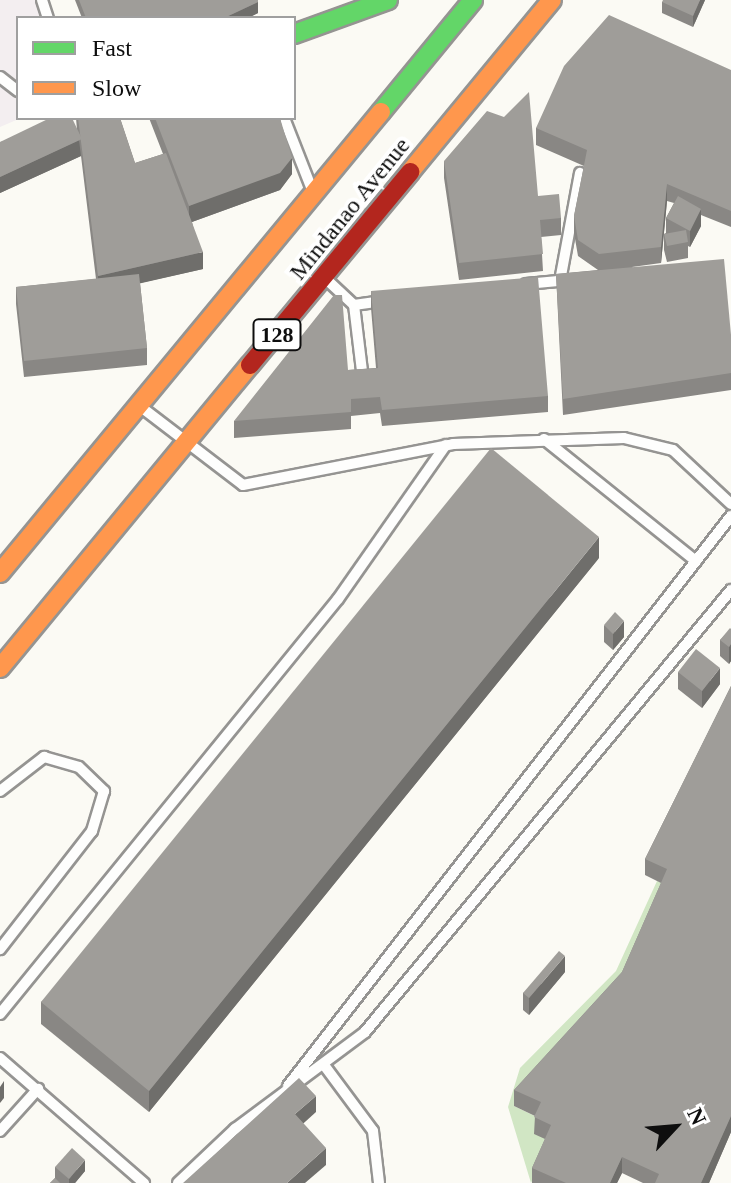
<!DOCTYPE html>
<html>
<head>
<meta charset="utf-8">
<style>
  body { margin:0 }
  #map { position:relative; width:731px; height:1183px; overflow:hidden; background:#fbfaf4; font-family:"Times New Roman",serif }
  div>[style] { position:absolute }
  .industrial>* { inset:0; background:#f3eef0 }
  .forest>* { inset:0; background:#d1e6c4 }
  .roads { filter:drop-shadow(2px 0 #959492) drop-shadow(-2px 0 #959492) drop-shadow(0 2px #959492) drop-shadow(0 -2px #959492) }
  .lane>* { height:10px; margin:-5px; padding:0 5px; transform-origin:5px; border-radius:5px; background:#fefefd }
  .fast>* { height:18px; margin:-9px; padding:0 9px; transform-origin:9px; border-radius:9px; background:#63d668 }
  .slow>* { height:18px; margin:-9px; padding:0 9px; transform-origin:9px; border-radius:9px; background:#ff974d }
  .jam>* { height:18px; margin:-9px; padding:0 9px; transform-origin:9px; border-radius:9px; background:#b3261e }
  .wall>* { inset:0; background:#898784 }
  .shaded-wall>* { inset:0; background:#6f6e6b }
  .building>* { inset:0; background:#9f9d99 }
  span { translate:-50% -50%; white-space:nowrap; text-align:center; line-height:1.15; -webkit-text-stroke:8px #fff; paint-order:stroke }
  .shield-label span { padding:2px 6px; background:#fff; border:2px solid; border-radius:6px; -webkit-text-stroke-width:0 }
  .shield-label { font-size:22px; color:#0e0e0e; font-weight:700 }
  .street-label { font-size:24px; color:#0e0e0e }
  .legend { position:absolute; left:16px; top:16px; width:280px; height:104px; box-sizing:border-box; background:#fff; border:2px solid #9f9f9f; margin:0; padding:10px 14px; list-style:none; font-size:24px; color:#0e0e0e }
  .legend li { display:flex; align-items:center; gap:16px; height:40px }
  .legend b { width:40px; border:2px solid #9f9f9f }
  .north { position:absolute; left:635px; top:1087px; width:80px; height:80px; -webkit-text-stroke:6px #fff; paint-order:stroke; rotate:64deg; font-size:22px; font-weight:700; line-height:32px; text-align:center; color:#0e0e0e }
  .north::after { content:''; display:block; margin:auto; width:28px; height:36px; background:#0e0e0e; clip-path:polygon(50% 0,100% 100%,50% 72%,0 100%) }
</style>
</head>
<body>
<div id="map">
  <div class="industrial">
    <i style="clip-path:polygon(0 0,35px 0,41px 18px,18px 18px,21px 118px,0 127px)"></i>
  </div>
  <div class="forest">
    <i style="clip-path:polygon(657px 881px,667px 885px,622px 988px,514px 1106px,541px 1119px,551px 1142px,531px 1183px,508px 1107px,520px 1068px,616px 971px)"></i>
  </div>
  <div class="roads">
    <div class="lane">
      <i style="left:42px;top:0;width:19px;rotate:72deg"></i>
      <i style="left:0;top:77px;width:23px;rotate:38deg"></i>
      <i style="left:284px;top:118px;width:74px;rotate:68.6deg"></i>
      <i style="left:326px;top:279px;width:38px;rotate:43deg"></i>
      <i style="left:354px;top:305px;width:75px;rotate:83.1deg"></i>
      <i style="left:560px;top:281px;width:110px;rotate:-79.5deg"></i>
      <i style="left:526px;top:284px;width:43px;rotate:-5.3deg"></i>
      <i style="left:354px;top:305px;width:29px;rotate:-8deg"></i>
      <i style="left:141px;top:407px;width:128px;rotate:37.4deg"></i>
      <i style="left:243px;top:485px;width:214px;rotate:-11deg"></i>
      <i style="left:453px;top:444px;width:171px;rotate:-2deg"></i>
      <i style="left:624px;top:438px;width:50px;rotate:13.8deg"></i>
      <i style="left:673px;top:450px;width:79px;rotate:43deg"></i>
      <i style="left:544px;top:439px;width:195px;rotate:38.8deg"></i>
      <i style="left:0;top:791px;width:56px;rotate:-37.7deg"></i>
      <i style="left:44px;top:757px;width:36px;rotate:16deg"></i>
      <i style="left:79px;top:767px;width:35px;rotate:44deg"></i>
      <i style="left:104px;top:791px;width:42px;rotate:106.7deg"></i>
      <i style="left:92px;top:831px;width:150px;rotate:127.9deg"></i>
      <i style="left:0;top:1014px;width:535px;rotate:-50.84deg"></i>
      <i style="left:338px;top:599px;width:188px;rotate:-55deg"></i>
      <i style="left:0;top:1058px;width:191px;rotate:41deg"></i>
      <i style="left:324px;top:1065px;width:82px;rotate:53.4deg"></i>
      <i style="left:373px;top:1131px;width:52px;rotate:83.4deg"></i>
      <i style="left:288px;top:1086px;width:722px;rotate:-52.15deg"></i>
      <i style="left:0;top:1131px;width:57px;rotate:-47.9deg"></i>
      <i style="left:178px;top:1183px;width:79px;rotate:-43.5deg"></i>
      <i style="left:235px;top:1129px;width:162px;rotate:-36.7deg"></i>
      <i style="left:365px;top:1032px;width:574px;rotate:-50.37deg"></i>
    </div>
    <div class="fast">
      <i style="left:294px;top:34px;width:100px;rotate:-19.9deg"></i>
      <i style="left:381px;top:112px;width:145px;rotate:-50.6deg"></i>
    </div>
    <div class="slow">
      <i style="left:410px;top:172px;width:223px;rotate:-50.5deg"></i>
      <i style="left:0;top:573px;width:598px;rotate:-50.43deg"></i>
      <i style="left:0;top:668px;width:393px;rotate:-50.5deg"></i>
    </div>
    <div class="jam">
      <i style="left:250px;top:365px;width:251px;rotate:-50.3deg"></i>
    </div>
  </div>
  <div class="wall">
    <i style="clip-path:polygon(75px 0,258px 0,258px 13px,248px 18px,82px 18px)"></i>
    <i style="clip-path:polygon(705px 0,693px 27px,662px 13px,662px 2px)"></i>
    <i style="clip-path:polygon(731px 70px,731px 227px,701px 215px,701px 226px,690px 247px,688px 246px,688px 258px,667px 262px,664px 250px,664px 234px,666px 233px,666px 218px,674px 203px,667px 201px,661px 263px,632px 267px,731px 335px,731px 390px,563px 415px,556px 274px,598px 270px,578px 256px,574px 233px,574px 216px,584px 166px,536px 145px,536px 128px)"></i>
    <i style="clip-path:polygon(76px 118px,120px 118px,135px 163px,163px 154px,149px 118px,280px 118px,292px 174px,280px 190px,192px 222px,203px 269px,140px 283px,147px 348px,147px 365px,24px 377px,16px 304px,16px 287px,96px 279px,81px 156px,0 193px,0 142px,77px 130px)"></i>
    <i style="clip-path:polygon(444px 161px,538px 196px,561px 218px,561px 235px,541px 237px,543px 271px,459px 280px,444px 178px)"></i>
    <i style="clip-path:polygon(371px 291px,548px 396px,548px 412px,382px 426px,380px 413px,351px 416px,351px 429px,234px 438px,234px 421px,348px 370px,376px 368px,371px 308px)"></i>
    <i style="clip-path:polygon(599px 558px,149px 1112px,41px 1024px,41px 1002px)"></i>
    <i style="clip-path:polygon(604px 625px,624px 637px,613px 650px,604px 642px)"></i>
    <i style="clip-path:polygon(731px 629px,731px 661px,729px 664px,720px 656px,720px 640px)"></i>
    <i style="clip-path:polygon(678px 672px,720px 684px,702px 708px,678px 689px)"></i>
    <i style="clip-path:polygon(731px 686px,731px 1132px,709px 1183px,643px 1183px,622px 1173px,617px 1183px,532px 1183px,532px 1168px,545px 1139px,534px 1134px,535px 1116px,514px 1106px,514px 1090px,622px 972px,661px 883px,645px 875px,645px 859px)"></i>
    <i style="clip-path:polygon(565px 972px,529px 1015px,523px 1010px,523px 993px)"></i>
    <i style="clip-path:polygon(55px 1167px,85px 1171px,75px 1183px,50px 1183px,55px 1178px)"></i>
  </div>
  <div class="shaded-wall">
    <i style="clip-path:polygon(700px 0,705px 0,693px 27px,693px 16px)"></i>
    <i style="clip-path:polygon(258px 2px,258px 13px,248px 18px,224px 18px)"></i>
    <i style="clip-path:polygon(79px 140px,81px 156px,0 193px,0 177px)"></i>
    <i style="clip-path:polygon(292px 158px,292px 174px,280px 190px,189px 223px,189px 206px)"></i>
    <i style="clip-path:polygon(667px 184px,667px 201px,661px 263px,661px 247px)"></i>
    <i style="clip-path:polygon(701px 209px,701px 226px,690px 247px,690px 231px)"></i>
    <i style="clip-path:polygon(203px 252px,203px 269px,98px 293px,98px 276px)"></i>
    <i style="clip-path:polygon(599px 537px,599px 558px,149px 1112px,149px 1091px)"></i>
    <i style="clip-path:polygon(624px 621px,624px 637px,613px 650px,613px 634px)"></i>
    <i style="clip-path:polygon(731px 644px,731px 661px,729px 664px,729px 647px)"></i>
    <i style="clip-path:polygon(720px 668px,720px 684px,702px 708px,702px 691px)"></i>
    <i style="clip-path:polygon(565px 956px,565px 972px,529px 1015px,529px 998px)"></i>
    <i style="clip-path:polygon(4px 1081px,4px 1098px,0 1103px,0 1087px)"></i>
    <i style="clip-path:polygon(316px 1096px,316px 1112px,295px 1131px,295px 1114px)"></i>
    <i style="clip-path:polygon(731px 1116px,731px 1132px,709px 1183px,701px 1183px)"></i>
    <i style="clip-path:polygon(326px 1148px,326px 1165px,305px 1183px,287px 1183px)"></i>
    <i style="clip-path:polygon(622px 1157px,622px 1173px,617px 1183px,610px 1183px)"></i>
    <i style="clip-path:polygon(85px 1160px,85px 1171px,75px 1183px,69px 1183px,69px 1179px)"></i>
  </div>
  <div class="building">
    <i style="clip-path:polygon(79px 0,258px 0,258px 2px,224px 18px,86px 18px)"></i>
    <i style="clip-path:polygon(663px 0,700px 0,693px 16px,662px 2px)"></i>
    <i style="clip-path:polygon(609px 15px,731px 70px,731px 211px,667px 184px,661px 247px,599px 254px,578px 240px,574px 216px,587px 150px,536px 128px,564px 66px)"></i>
    <i style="clip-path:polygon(529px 92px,538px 196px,559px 194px,561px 218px,540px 220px,543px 254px,459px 263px,444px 161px,487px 111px,504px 117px)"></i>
    <i style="clip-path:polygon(50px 118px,72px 118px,82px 139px,0 177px,0 142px)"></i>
    <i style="clip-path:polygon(78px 118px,120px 118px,135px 163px,166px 153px,203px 252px,98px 276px)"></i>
    <i style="clip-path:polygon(155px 118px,280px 118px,292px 158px,280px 173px,189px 206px)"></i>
    <i style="clip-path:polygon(678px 196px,701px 209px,690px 231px,666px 218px)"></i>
    <i style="clip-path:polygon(686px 230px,688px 242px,667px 246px,664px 234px)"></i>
    <i style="clip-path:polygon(724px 259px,731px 335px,731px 373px,563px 399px,556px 274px)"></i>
    <i style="clip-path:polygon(139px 274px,147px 348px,24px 361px,16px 287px)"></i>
    <i style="clip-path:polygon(538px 277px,548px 396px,382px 410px,380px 397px,351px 399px,351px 412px,234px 421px,334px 295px,342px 295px,348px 370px,378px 368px,371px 291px)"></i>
    <i style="clip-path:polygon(491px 448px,599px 537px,149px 1091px,41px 1002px)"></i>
    <i style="clip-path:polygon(615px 612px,624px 621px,613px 634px,604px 625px)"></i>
    <i style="clip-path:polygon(730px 628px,731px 629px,731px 644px,729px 647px,720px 640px)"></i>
    <i style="clip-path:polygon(696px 649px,720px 668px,702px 691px,678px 672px)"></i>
    <i style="clip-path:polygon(731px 686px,731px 1116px,701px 1183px,655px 1183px,659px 1174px,622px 1157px,610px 1183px,566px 1183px,532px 1168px,551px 1125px,534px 1117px,541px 1102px,514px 1090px,622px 972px,667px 869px,645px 859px)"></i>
    <i style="clip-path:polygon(559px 951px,565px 956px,529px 998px,523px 993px)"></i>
    <i style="clip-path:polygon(299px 1078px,316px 1096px,295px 1114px,326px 1148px,287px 1183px,183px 1183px)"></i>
    <i style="clip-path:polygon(72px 1148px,85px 1160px,69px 1179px,55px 1167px)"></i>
    <i style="clip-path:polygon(55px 1178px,60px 1183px,50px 1183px)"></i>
  </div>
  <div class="shield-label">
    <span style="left:277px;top:335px">128</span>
  </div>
  <div class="street-label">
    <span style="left:350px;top:209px;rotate:-51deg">Mindanao Avenue</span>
  </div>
  <ul class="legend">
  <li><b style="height:10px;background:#63d668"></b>Fast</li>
  <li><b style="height:10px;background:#ff974d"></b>Slow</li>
  </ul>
  <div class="north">N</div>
</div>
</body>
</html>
